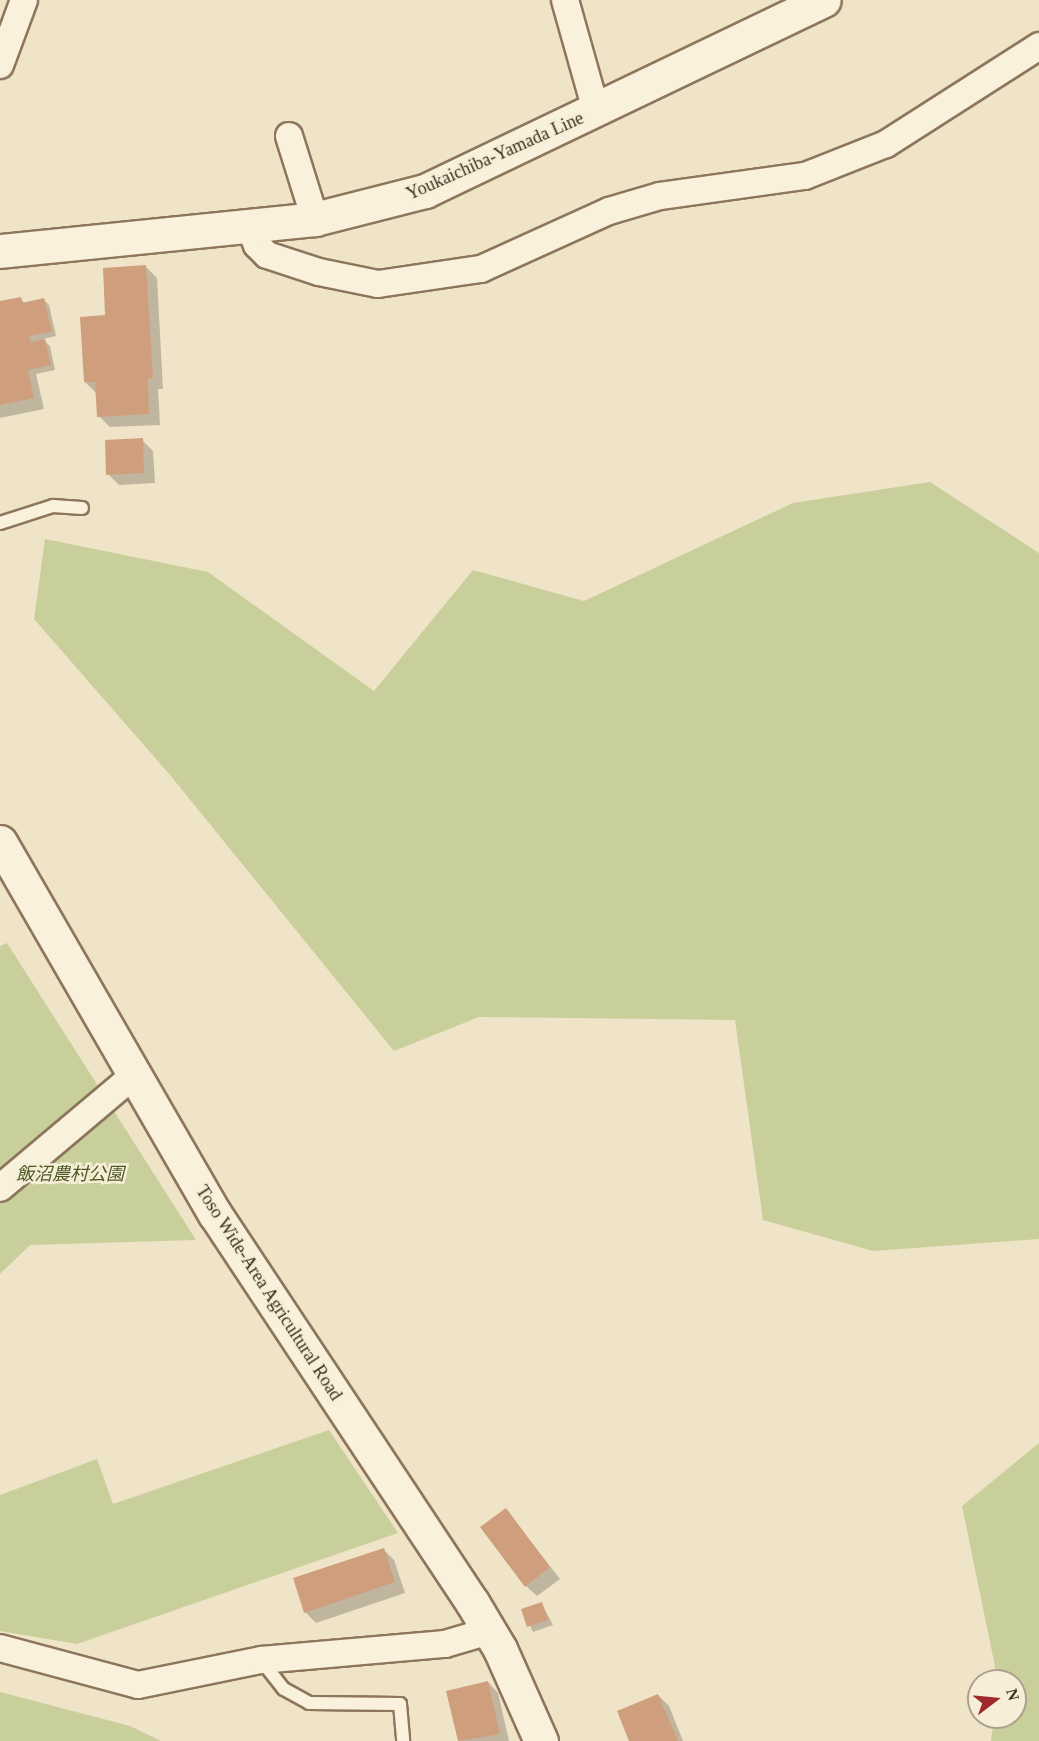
<!DOCTYPE html>
<html>
<head>
<meta charset="utf-8">
<style>
  body { margin:0 }
  #map { position:relative; width:1039px; height:1741px; overflow:hidden; background:#f0e4c8; font-family:"Times New Roman","Noto Sans JP",serif }
  div>[style] { position:absolute }
  .green>* { inset:0; background:#c9cf9b }
  .shadow>* { inset:0; background:#0003 }
  .building>* { inset:0; background:#cf9f7d }
  .roads { filter:drop-shadow(2px 0 #8d765c) drop-shadow(-2px 0 #8d765c) drop-shadow(0 2px #8d765c) drop-shadow(0 -2px #8d765c) }
  .lane>* { height:12px; margin:-6px; padding:0 6px; transform-origin:6px; border-radius:6px; background:#faf1dc }
  .street>* { height:26px; margin:-13px; padding:0 13px; transform-origin:13px; border-radius:13px; background:#faf1dc }
  .secondary>* { height:33px; margin:-16.5px; padding:0 16.5px; transform-origin:16.5px; border-radius:16.5px; background:#faf1dc }
  span { translate:-50% -50%; white-space:nowrap; text-align:center; line-height:1.15; -webkit-text-stroke:5px #f7eed8; paint-order:stroke }
  .street-label { font-size:18px; color:#3d2e20 }
  .park-label { font-size:18px; color:#4d5a26; font-style:italic }
  .north { position:absolute; left:967px; top:1669px; width:60px; height:60px; box-sizing:border-box; background:#f7eed8; border:2px solid #ada18e; border-radius:50%; rotate:74deg; font-size:16px; font-weight:700; line-height:24px; text-align:center; color:#3d2e20 }
  .north::after { content:''; display:block; margin:auto; width:21px; height:27px; background:#9e2a2b; clip-path:polygon(50% 0,100% 100%,50% 72%,0 100%) }
</style>
</head>
<body>
<div id="map">
  <div class="green">
    <i style="clip-path:polygon(930px 482px,1039px 553px,1039px 1239px,873px 1251px,763px 1220px,735px 1020px,479px 1017px,394px 1051px,170px 775px,34px 619px,45px 539px,208px 572px,374px 691px,473px 570px,584px 601px,793px 503px)"></i>
    <i style="clip-path:polygon(7px 943px,196px 1240px,30px 1245px,0 1274px,0 946px)"></i>
    <i style="clip-path:polygon(329px 1430px,398px 1533px,77px 1644px,0 1631px,0 1495px,97px 1459px,113px 1504px)"></i>
    <i style="clip-path:polygon(1039px 1443px,1039px 1741px,991px 1741px,994px 1717px,1015px 1717px,1015px 1681px,998px 1681px,962px 1506px)"></i>
    <i style="clip-path:polygon(0 1692px,130px 1726px,161px 1741px,0 1741px)"></i>
  </div>
  <div class="shadow">
    <i style="clip-path:polygon(146px 267px,157px 278px,163px 389px,158px 389px,160px 425px,110px 427px,99px 416px,96px 393px,85px 382px,107px 317px)"></i>
    <i style="clip-path:polygon(21px 299px,26px 304px,44px 300px,49px 305px,56px 336px,43px 339px,50px 346px,55px 370px,36px 374px,44px 409px,0 418px,0 303px)"></i>
    <i style="clip-path:polygon(142px 440px,153px 451px,155px 483px,119px 485px,108px 474px)"></i>
    <i style="clip-path:polygon(506px 1510px,560px 1579px,537px 1596px,526px 1586px)"></i>
    <i style="clip-path:polygon(383px 1549px,394px 1560px,405px 1593px,316px 1623px,305px 1612px)"></i>
    <i style="clip-path:polygon(542px 1604px,553px 1625px,533px 1632px,523px 1610px)"></i>
    <i style="clip-path:polygon(488px 1682px,498px 1693px,509px 1741px,459px 1741px,448px 1692px)"></i>
    <i style="clip-path:polygon(658px 1695px,669px 1706px,683px 1741px,631px 1741px)"></i>
  </div>
  <div class="building">
    <i style="clip-path:polygon(146px 265px,153px 378px,148px 379px,149px 414px,97px 417px,95px 382px,84px 382px,80px 317px,105px 315px,103px 268px)"></i>
    <i style="clip-path:polygon(21px 297px,22px 303px,44px 298px,52px 332px,29px 336px,31px 342px,45px 339px,51px 365px,28px 370px,34px 398px,0 405px,0 301px)"></i>
    <i style="clip-path:polygon(143px 438px,144px 473px,106px 475px,105px 440px)"></i>
    <i style="clip-path:polygon(506px 1508px,550px 1567px,525px 1587px,480px 1527px)"></i>
    <i style="clip-path:polygon(384px 1548px,395px 1582px,304px 1613px,293px 1578px)"></i>
    <i style="clip-path:polygon(542px 1602px,548px 1620px,527px 1627px,521px 1609px)"></i>
    <i style="clip-path:polygon(488px 1681px,500px 1734px,458px 1741px,446px 1691px)"></i>
    <i style="clip-path:polygon(658px 1694px,678px 1741px,629px 1741px,617px 1711px)"></i>
  </div>
  <div class="roads">
    <div class="lane">
      <i style="left:0;top:523px;width:56px;rotate:-17.8deg"></i>
      <i style="left:53px;top:506px;width:29px;rotate:4deg"></i>
      <i style="left:261px;top:1660px;width:37px;rotate:52deg"></i>
      <i style="left:284px;top:1689px;width:29px;rotate:29deg"></i>
      <i style="left:309px;top:1703px;width:91px;rotate:0.6deg"></i>
      <i style="left:400px;top:1704px;width:37px;rotate:85deg"></i>
    </div>
    <div class="street">
      <i style="left:565px;top:0;width:114px;rotate:74.3deg"></i>
      <i style="left:0;top:65px;width:69px;rotate:-69.7deg"></i>
      <i style="left:289px;top:136px;width:87px;rotate:72.6deg"></i>
      <i style="left:250px;top:227px;width:19px;rotate:69deg"></i>
      <i style="left:257px;top:245px;width:14px;rotate:45deg"></i>
      <i style="left:267px;top:255px;width:55px;rotate:18.1deg"></i>
      <i style="left:319px;top:272px;width:60px;rotate:11.5deg"></i>
      <i style="left:378px;top:284px;width:104px;rotate:-8.3deg"></i>
      <i style="left:481px;top:269px;width:141px;rotate:-24.4deg"></i>
      <i style="left:609px;top:211px;width:53px;rotate:-16.4deg"></i>
      <i style="left:660px;top:196px;width:146px;rotate:-7.9deg"></i>
      <i style="left:805px;top:176px;width:87px;rotate:-21.6deg"></i>
      <i style="left:886px;top:144px;width:182px;rotate:-32.6deg"></i>
      <i style="left:0;top:1188px;width:174px;rotate:-40.1deg"></i>
      <i style="left:0;top:1648px;width:143px;rotate:15deg"></i>
      <i style="left:138px;top:1685px;width:126px;rotate:-11.5deg"></i>
      <i style="left:261px;top:1660px;width:185px;rotate:-5deg"></i>
      <i style="left:445px;top:1644px;width:46px;rotate:-16.5deg"></i>
    </div>
    <div class="secondary">
      <i style="left:0;top:251px;width:317px;rotate:-5.8deg"></i>
      <i style="left:315px;top:219px;width:114px;rotate:-14.3deg"></i>
      <i style="left:425px;top:191px;width:442px;rotate:-25.6deg"></i>
      <i style="left:0;top:842px;width:430px;rotate:60deg"></i>
      <i style="left:215px;top:1214px;width:465px;rotate:56.5deg"></i>
      <i style="left:472px;top:1602px;width:55px;rotate:59.2deg"></i>
      <i style="left:500px;top:1649px;width:101px;rotate:66deg"></i>
    </div>
  </div>
  <div class="street-label">
    <span style="left:495px;top:156px;rotate:-24deg">Youkaichiba-Yamada Line</span>
    <span style="left:269px;top:1293px;rotate:57deg">Toso Wide-Area Agricultural Road</span>
  </div>
  <div class="park-label">
    <span style="left:70px;top:1174px">飯沼農村公園</span>
  </div>
  <div class="north">N</div>
</div>
</body>
</html>
